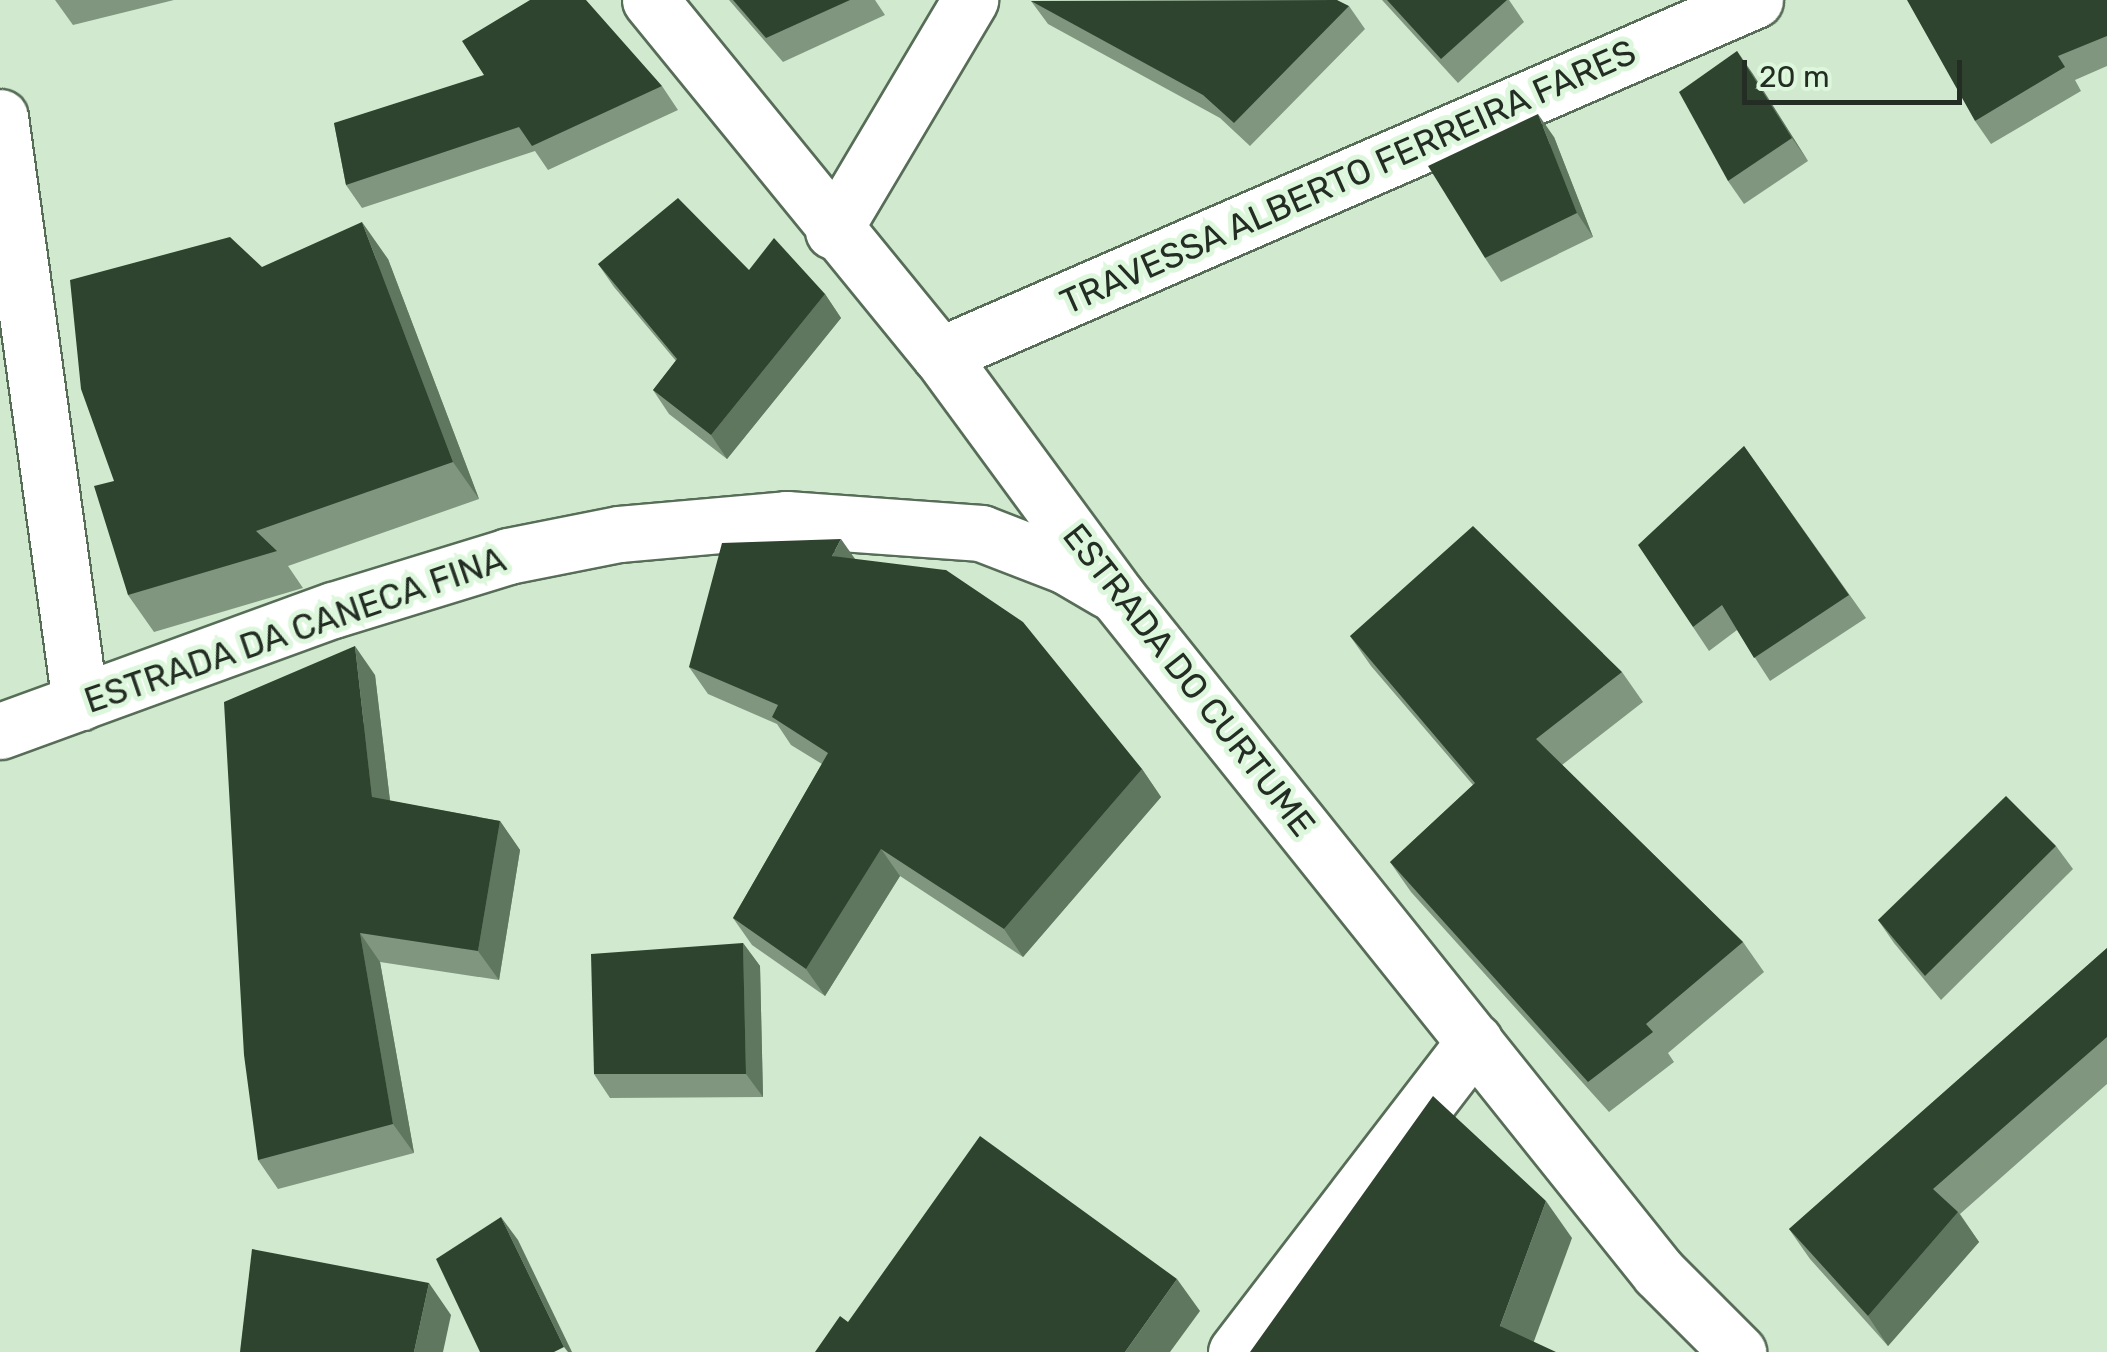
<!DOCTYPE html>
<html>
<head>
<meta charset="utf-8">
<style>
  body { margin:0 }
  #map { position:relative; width:2107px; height:1352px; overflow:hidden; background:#d0e9cf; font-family:Rubik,sans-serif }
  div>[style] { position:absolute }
  .roads { filter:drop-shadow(2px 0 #576d57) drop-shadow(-2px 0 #576d57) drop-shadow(0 2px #576d57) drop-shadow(0 -2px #576d57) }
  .minor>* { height:55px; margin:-27.5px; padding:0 27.5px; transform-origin:27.5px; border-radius:27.5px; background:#fff }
  .wall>* { inset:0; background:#80967f }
  .shaded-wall>* { inset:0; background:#5f765f }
  .building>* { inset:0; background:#2f442f }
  span { translate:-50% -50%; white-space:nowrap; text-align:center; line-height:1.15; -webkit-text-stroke:10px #ddf7dc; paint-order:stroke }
  .street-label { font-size:35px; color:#232d23 }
  .scale { position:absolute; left:1742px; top:60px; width:220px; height:45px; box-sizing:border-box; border:5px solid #232d23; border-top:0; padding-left:12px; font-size:30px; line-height:35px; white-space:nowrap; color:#232d23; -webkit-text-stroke:8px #ddf7dc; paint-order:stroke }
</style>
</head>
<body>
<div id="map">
  <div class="roads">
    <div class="minor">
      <i style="left:650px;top:0;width:458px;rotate:50.8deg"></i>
      <i style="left:940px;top:355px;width:299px;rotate:53.7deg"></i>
      <i style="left:1117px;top:596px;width:867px;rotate:51.32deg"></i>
      <i style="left:1659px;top:1273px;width:112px;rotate:45deg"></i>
      <i style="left:0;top:117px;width:591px;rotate:82.23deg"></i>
      <i style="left:833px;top:231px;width:269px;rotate:-59.3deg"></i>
      <i style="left:940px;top:355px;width:889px;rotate:-23.54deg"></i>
      <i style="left:0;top:731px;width:354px;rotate:-20deg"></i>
      <i style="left:333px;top:610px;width:183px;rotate:-17.1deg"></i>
      <i style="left:508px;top:556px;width:113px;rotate:-11.2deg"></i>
      <i style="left:619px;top:534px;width:168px;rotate:-5.1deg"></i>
      <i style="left:786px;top:519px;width:196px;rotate:4.1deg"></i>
      <i style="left:981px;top:533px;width:91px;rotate:21.2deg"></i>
      <i style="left:1066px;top:566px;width:48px;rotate:30.3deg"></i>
      <i style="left:1236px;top:1352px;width:392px;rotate:-52.5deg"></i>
    </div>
  </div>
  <div class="wall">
    <i style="clip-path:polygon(55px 0,174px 0,73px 25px)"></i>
    <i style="clip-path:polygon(729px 0,875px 0,885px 15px,783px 62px)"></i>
    <i style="clip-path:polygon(1382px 0,1509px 0,1524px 22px,1458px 83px)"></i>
    <i style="clip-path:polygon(2107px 0,2107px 66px,2075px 80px,2081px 91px,1991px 144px,1975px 121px)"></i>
    <i style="clip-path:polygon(1031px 1px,1349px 6px,1365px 29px,1250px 146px,1220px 118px,1048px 24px)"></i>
    <i style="clip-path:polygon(1737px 51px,1808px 161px,1744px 204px,1728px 181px)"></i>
    <i style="clip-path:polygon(662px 86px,678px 110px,548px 170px,535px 151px,362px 208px,346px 185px,334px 123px)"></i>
    <i style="clip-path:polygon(1554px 137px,1593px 237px,1501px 282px,1485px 258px)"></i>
    <i style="clip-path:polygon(388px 259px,479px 499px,288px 566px,303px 588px,154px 632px,128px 595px,114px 481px,262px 267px)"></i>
    <i style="clip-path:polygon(598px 264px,749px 270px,825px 294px,841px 318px,727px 459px,669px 414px,653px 390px,676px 361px,614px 287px)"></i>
    <i style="clip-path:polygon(1744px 446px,1866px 618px,1770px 681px,1737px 630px,1709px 651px,1693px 627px)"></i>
    <i style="clip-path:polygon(855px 559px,1142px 769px,1161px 797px,1023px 957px,900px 876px,825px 996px,752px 945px,733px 918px,822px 764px,791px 745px,777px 724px,708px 694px,689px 667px)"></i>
    <i style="clip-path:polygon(1350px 636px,1622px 672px,1643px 702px,1562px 765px,1743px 942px,1764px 972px,1668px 1053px,1674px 1062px,1609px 1112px,1411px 892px,1390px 862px,1473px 785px,1371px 666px)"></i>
    <i style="clip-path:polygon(375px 675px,390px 801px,500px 821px,520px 850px,499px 980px,380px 962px,414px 1153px,278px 1189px,258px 1160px)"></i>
    <i style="clip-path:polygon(2056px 846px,2073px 869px,1941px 1000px,1894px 943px,1878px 920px)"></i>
    <i style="clip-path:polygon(743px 943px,760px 966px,763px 1097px,610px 1098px,594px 1074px)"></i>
    <i style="clip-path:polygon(2107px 948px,2107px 1084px,1960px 1214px,1979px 1242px,1888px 1346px,1810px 1259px,1789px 1229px)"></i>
  </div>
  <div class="shaded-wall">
    <i style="clip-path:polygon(1737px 51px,1753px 74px,1808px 161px,1792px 138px)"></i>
    <i style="clip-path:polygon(1538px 114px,1554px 137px,1593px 237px,1577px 213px)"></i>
    <i style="clip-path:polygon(362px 222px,388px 259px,479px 499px,453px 462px)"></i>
    <i style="clip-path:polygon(825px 294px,841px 318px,727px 459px,711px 435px)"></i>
    <i style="clip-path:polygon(841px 539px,860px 566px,832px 556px)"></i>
    <i style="clip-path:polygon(355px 646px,375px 675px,393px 826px,372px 797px)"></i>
    <i style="clip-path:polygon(1142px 769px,1161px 797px,1023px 957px,1004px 929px)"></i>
    <i style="clip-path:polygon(500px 821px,520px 850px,499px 980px,478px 951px)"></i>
    <i style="clip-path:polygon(881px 849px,900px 876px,825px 996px,806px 969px)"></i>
    <i style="clip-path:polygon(360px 933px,380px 962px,414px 1153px,393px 1124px)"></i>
    <i style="clip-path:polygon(743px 943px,760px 966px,763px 1097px,746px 1074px)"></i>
    <i style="clip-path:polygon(1546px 1201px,1572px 1238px,1530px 1352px,1500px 1326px)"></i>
    <i style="clip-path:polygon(1958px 1212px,1979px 1242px,1888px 1346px,1868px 1316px)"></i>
    <i style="clip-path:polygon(501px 1217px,518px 1240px,572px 1352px,568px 1352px,564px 1347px)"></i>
    <i style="clip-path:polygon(1177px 1279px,1200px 1311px,1170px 1352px,1125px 1352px)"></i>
    <i style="clip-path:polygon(429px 1283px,451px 1315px,443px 1352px,414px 1352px)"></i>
  </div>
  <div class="building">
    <i style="clip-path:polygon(530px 0,586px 0,662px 86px,532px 146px,519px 127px,346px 185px,334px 123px,484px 75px,462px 41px)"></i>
    <i style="clip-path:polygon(733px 0,850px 0,766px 38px)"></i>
    <i style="clip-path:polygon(1337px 0,1349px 6px,1234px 123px,1203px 95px,1031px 1px)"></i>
    <i style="clip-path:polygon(1387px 0,1507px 0,1441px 59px)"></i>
    <i style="clip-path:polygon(1907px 0,2107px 0,2107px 36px,2058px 56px,2065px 67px,1975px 121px)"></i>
    <i style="clip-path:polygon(1737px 51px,1792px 138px,1728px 181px,1679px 92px)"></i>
    <i style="clip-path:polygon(1538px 114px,1577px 213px,1485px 258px,1428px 166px)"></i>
    <i style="clip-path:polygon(678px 198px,749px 270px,774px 238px,825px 294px,711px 435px,653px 390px,677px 359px,598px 264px)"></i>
    <i style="clip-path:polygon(362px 222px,453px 462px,256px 531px,277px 551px,128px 595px,94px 486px,114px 481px,81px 389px,70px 280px,230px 237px,262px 267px)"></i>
    <i style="clip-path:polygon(1744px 446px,1849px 595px,1754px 658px,1722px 605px,1693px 627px,1638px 545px)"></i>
    <i style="clip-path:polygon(1473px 526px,1622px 672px,1536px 739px,1743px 942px,1646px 1024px,1653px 1032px,1588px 1082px,1390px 862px,1475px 783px,1350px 636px)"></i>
    <i style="clip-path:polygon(841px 539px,832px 556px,946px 570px,1023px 622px,1142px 769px,1004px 929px,881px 849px,806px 969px,733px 918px,828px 753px,772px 717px,778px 705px,689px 667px,722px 543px)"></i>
    <i style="clip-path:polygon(355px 646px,372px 797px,500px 821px,478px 951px,360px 933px,393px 1124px,258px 1160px,244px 1055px,224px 702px)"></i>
    <i style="clip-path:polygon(2006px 796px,2056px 846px,1925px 976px,1878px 920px)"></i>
    <i style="clip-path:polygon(743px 943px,746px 1074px,594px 1074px,591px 954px)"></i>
    <i style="clip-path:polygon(2107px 948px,2107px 1037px,1933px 1189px,1958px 1212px,1868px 1316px,1789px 1229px)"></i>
    <i style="clip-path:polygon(1433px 1096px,1546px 1201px,1500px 1326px,1556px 1352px,1250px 1352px)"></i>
    <i style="clip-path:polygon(980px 1136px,1177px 1279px,1125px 1352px,815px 1352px,840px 1316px,848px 1322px)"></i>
    <i style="clip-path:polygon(501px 1217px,564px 1347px,554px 1352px,480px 1352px,436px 1259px)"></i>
    <i style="clip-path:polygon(252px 1249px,429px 1283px,414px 1352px,240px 1352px)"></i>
  </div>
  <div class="street-label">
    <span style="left:1348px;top:177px;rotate:-24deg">TRAVESSA ALBERTO FERREIRA FARES</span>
    <span style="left:295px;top:630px;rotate:-19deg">ESTRADA DA CANECA FINA</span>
    <span style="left:1189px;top:680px;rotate:52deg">ESTRADA DO CURTUME</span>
  </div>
  <div class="scale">20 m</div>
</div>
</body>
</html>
